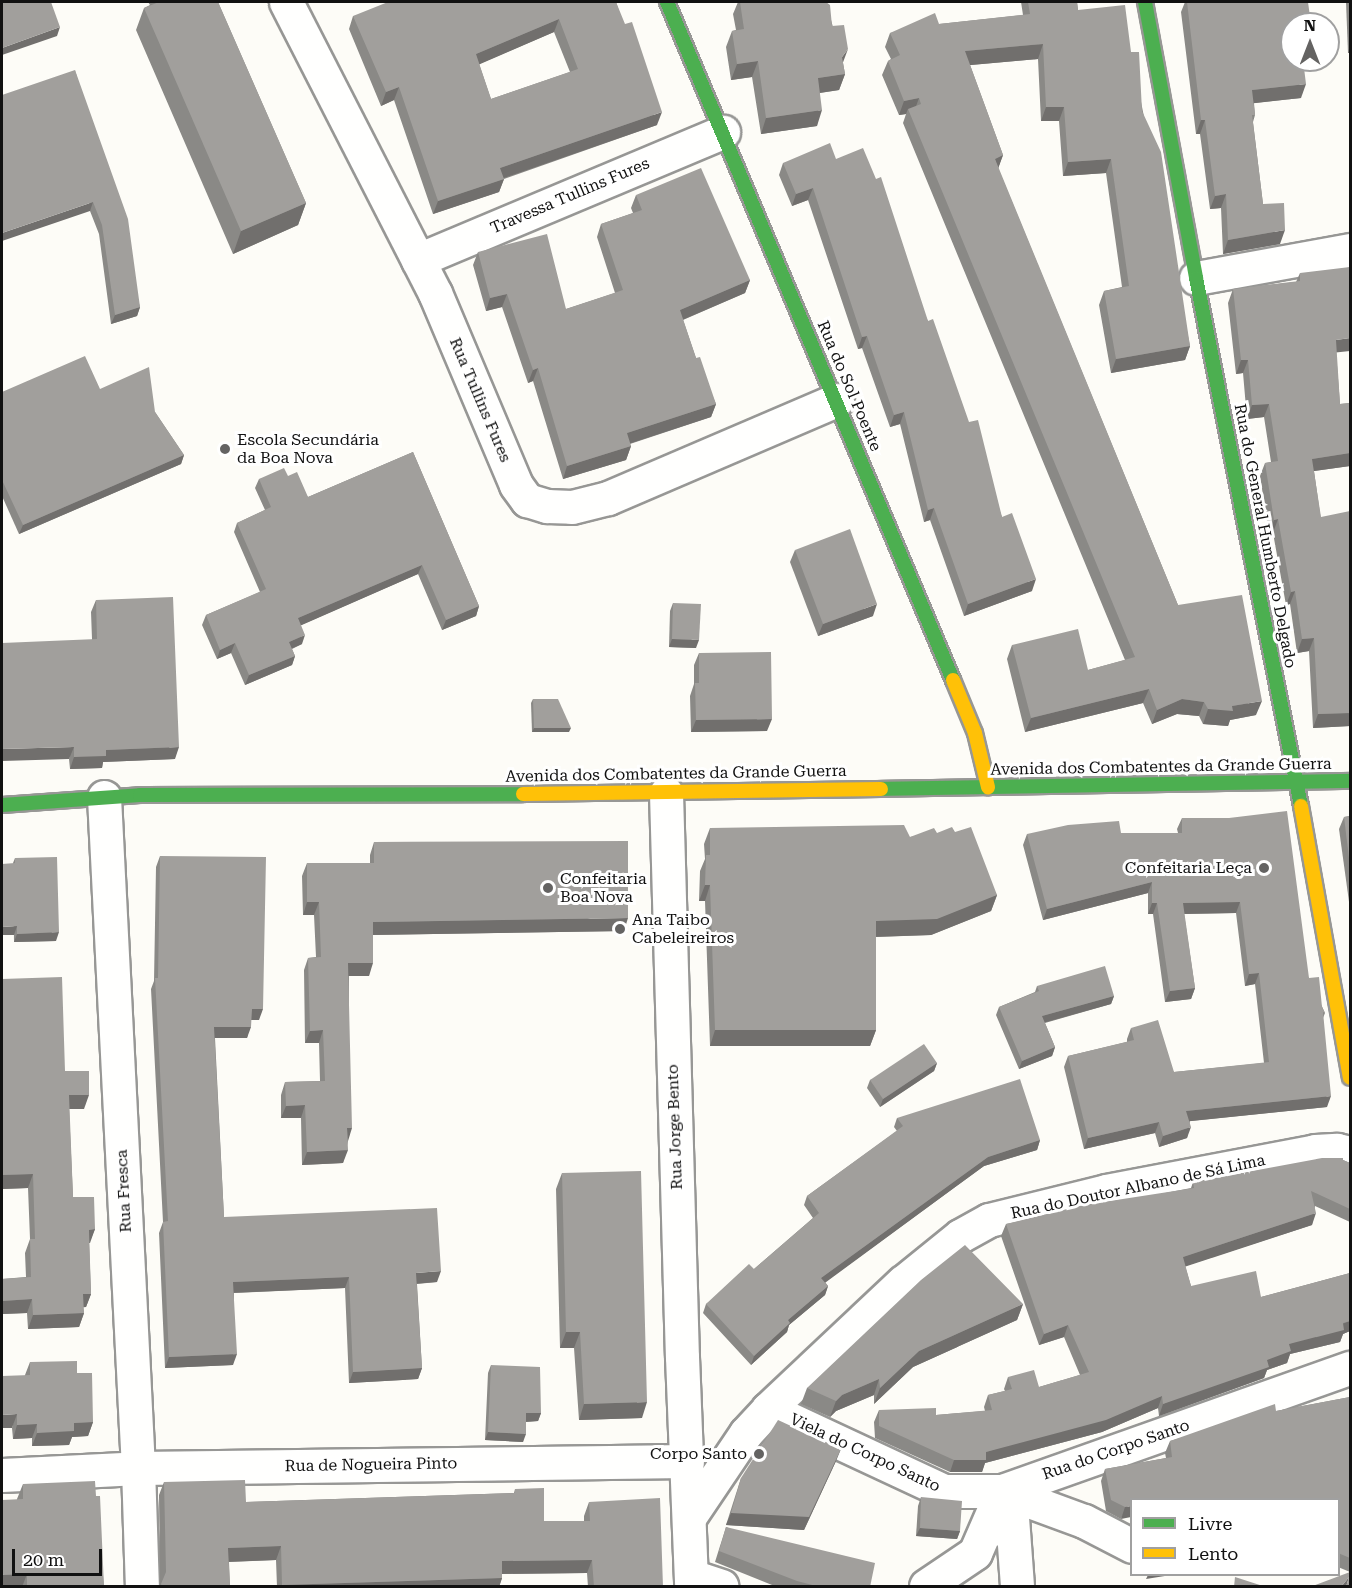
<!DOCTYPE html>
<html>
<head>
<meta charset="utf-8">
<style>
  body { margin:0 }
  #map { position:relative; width:1352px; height:1588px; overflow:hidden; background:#fdfcf7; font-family:"Roboto Serif",serif }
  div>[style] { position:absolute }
  .roads { filter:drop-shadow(2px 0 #979795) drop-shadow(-2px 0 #979795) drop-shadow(0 2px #979795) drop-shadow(0 -2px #979795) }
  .street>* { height:33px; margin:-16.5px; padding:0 16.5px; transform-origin:16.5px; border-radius:16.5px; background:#fffffe }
  .fast>* { height:14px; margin:-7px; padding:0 7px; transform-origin:7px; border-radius:7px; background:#4caf50 }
  .slow>* { height:14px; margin:-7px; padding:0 7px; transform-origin:7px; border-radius:7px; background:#ffc107 }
  .wall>* { inset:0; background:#8a8986 }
  .shaded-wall>* { inset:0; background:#716f6d }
  .building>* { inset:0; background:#a19f9c }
  .dots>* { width:16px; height:16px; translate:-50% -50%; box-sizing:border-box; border:3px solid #fff; border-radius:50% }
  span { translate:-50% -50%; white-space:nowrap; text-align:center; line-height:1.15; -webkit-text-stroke:6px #fff; paint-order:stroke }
  .street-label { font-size:16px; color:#111 }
  .poi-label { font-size:16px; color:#111 }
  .left { translate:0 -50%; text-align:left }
  .right { translate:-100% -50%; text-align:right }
  .frame { position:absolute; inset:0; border:3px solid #111; pointer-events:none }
  .legend { position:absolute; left:1130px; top:1498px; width:210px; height:78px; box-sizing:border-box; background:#fff; border:2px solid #a0a0a0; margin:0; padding:8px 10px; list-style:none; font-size:18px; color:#111 }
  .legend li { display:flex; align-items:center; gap:12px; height:30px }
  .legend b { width:30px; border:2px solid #a0a0a0 }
  .north { position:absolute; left:1280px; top:12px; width:60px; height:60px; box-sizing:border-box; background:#fff; border:2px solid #a0a0a0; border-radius:50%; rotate:0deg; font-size:16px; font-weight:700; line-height:24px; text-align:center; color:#111 }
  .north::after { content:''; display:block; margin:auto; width:21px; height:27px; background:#646362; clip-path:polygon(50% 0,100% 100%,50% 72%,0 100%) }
  .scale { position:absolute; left:12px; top:1549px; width:90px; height:27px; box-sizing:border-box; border:3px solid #111; border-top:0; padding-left:8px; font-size:18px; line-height:21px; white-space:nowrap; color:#111; -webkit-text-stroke:4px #fff; paint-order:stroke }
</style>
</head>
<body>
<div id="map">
  <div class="roads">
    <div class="street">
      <i style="left:286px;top:2px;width:327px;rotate:62.9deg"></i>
      <i style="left:435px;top:293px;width:208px;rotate:67.1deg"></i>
      <i style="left:516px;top:485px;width:19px;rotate:54deg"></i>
      <i style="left:527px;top:500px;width:21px;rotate:17deg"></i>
      <i style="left:547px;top:506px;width:25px;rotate:2deg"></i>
      <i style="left:572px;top:507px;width:37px;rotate:-14deg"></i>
      <i style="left:608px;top:498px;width:249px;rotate:-23.2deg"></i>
      <i style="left:418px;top:260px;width:331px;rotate:-22.8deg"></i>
      <i style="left:1196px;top:278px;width:157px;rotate:-10.3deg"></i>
      <i style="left:666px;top:793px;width:564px;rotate:88.38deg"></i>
      <i style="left:682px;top:1357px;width:229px;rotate:87.7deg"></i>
      <i style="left:104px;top:797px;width:672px;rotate:87.1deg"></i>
      <i style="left:138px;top:1468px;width:118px;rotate:88.1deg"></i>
      <i style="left:768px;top:1409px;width:194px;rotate:25deg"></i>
      <i style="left:944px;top:1491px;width:58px"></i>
      <i style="left:1002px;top:1491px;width:87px;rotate:20.1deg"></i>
      <i style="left:1084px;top:1521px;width:54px;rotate:27.5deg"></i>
      <i style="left:2px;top:1475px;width:136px;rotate:-2.9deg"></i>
      <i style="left:138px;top:1468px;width:549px;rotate:-0.73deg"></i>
      <i style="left:690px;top:1516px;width:100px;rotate:-56deg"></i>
      <i style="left:746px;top:1433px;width:33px;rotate:-47deg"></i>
      <i style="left:768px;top:1409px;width:185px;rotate:-43.3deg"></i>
      <i style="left:903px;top:1282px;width:73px;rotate:-38.9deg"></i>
      <i style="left:960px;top:1236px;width:33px;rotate:-29deg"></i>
      <i style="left:989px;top:1220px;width:121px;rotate:-13.9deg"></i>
      <i style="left:1106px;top:1191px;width:213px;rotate:-10.8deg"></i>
      <i style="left:1315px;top:1151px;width:22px;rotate:-3deg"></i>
      <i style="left:1337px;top:1150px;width:13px;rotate:13deg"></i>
      <i style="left:1001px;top:1529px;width:27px;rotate:-68deg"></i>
      <i style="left:1011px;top:1504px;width:82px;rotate:85.8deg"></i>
      <i style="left:691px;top:1576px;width:32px;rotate:18deg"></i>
      <i style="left:926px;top:1586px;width:59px;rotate:-34deg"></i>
      <i style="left:975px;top:1553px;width:68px;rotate:-66.5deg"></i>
      <i style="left:1002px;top:1491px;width:369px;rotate:-19.5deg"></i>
    </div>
    <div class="fast">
      <i style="left:667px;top:2px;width:736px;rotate:67.13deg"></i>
      <i style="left:1145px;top:2px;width:281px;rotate:79.5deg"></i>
      <i style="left:1196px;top:278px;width:538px;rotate:78.75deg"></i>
      <i style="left:881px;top:789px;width:469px;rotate:-1deg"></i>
      <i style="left:2px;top:805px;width:138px;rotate:-4.1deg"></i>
      <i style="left:140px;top:795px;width:383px;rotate:-0.1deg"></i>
    </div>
    <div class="slow">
      <i style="left:953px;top:680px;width:57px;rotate:67.5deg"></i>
      <i style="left:975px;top:733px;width:56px;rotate:76.5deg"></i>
      <i style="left:523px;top:794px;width:358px;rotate:-0.8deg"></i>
      <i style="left:1301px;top:806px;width:276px;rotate:79.8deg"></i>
    </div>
  </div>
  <div class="wall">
    <i style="clip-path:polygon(148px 2px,218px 2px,306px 203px,298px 225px,233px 254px,136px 30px,144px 8px,150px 5px)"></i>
    <i style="clip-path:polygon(evenodd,616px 2px,657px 125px,504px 179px,499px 192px,433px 214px,394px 100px,381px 106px,349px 29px,353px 16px,616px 2px,554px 32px,570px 72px,491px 99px,479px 64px,554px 32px)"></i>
    <i style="clip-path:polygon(738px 2px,826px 2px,843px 63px,845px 74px,839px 90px,820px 93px,817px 126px,761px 134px,752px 77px,731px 80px,726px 47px,732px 31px,736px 30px,733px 14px)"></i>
    <i style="clip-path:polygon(1021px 2px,1077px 2px,1078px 10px,1131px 52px,1190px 346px,1185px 360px,1111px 373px,1099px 305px,1104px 291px,1122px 287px,1106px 173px,1063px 176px,1059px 121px,1041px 121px,1038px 59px,970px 65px,1003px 155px,998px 168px,1178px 605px,1256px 715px,1230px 720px,1228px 726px,1203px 724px,1199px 716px,1177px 714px,1152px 724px,1143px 703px,1025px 732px,1007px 659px,1012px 645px,1088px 670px,1125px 660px,903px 123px,906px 114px,899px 115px,882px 75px,888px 61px,891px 59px,885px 47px,890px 33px,939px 24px,1023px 15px)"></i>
    <i style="clip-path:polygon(1185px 2px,1308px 2px,1292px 24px,1301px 98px,1254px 103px,1255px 115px,1253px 122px,1263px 204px,1280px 244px,1223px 254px,1221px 208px,1210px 209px,1200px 134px,1196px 134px,1181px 12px)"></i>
    <i style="clip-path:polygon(1346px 2px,1350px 2px,1350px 53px,1348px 53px)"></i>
    <i style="clip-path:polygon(75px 70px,140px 307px,137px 316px,111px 324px,99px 234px,90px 211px)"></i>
    <i style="clip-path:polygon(836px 159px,928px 321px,1002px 517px,1032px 591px,964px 616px,930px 520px,924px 522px,900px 424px,890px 427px,862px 348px,858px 349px,808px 200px,792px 206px,779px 175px,783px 163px)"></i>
    <i style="clip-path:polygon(636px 195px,750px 280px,745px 293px,683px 320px,696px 358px,716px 404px,711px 417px,630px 444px,631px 446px,626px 460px,563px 479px,533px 381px,528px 383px,502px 307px,486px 311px,473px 265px,478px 252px,566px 309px,615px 293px,597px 237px,601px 224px,633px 213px,631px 208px)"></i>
    <i style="clip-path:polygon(1300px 273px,1336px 352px,1340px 404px,1350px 403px,1350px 466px,1314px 471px,1350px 726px,1313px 728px,1309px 651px,1297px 653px,1290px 604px,1286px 605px,1273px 533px,1269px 534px,1260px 476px,1265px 463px,1271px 462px,1264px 417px,1247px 419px,1243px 373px,1236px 374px,1228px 303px,1233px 289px,1296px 282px)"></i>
    <i style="clip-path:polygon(100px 389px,155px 412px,184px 455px,181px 464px,19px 534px,2px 496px,2px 392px)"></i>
    <i style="clip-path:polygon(413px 452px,479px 606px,476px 616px,442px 630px,418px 574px,301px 625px,302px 644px,292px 649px,295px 656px,292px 665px,245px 685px,231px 653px,217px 659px,202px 625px,206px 615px,260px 592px,234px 532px,237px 523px,265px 510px,255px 488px,259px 479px,288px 476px,308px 497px)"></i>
    <i style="clip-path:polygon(795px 550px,873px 616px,818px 636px,790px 562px)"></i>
    <i style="clip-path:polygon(96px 600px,175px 759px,103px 762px,102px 768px,70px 769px,69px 759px,92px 639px,91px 612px)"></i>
    <i style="clip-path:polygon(673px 603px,696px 648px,669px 647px,670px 611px)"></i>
    <i style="clip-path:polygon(699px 653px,767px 731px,691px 732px,690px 696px,694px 684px,694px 665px)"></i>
    <i style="clip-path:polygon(533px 699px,569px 732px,532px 732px,531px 703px)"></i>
    <i style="clip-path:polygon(1350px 816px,1350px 909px,1339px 829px,1344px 817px)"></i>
    <i style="clip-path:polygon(1182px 818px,1309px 978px,1325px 1013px,1323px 1018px,1327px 1107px,1190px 1121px,1187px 1138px,1159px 1147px,1155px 1133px,1084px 1149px,1064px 1067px,1068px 1056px,1127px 1042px,1127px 1039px,1131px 1028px,1174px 1072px,1264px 1063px,1255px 984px,1245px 986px,1236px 913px,1184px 914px,1195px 988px,1191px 999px,1165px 1002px,1153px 914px,1148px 914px,1148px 893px,1043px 920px,1023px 845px,1027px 834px,1178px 833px,1177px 829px)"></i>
    <i style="clip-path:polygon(710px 828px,910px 837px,937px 833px,955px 832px,997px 895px,991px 911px,931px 935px,876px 937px,876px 1030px,870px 1046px,710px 1046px,705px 901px,699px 901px,700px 871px,705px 859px,704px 844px)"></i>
    <i style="clip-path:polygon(374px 842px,624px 931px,373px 935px,369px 976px,349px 976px,348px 1141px,343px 1163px,302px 1165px,301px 1118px,281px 1118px,281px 1095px,285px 1082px,320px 1081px,319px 1043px,305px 1043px,304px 970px,308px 958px,316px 957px,314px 915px,303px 915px,302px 876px,307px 863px,370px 863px,370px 855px)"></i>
    <i style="clip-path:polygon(160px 856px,259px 1020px,251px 1020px,247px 1038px,215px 1038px,224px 1217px,437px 1282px,417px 1284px,422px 1368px,418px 1379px,349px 1383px,345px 1288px,234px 1293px,233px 1365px,165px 1368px,159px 1233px,163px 1222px,151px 989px,154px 981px,156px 867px)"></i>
    <i style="clip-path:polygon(15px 858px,56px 941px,14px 942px,13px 863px)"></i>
    <i style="clip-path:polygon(2px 979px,65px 1071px,84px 1109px,69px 1109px,73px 1197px,95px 1229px,89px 1243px,91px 1294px,86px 1307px,83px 1307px,84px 1313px,79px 1327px,28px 1329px,27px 1313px,2px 1314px,2px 1279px,26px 1277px,25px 1253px,30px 1239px,28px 1188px,2px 1189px)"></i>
    <i style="clip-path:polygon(1037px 986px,1114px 996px,1111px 1004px,1045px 1023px,1055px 1047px,1052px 1056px,1019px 1069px,996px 1015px,999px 1007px,1035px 992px)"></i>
    <i style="clip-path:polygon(937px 1063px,934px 1071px,880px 1107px,867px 1088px,870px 1080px)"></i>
    <i style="clip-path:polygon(897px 1118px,1040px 1140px,1037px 1150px,984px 1166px,825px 1282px,828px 1286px,825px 1295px,789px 1325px,787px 1332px,751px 1365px,703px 1313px,706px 1304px,754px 1269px,813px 1218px,804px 1205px,807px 1196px,897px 1131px,894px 1127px)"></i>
    <i style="clip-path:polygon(1343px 1160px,1350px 1163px,1350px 1222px,1315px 1206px,1312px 1225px,1185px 1266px,1191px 1286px,1261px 1297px,1350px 1273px,1350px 1331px,1343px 1334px,1340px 1342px,1290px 1354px,1287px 1363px,1267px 1370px,1264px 1378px,1159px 1416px,1158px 1408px,1102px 1432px,985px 1463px,982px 1472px,950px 1472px,875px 1438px,874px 1422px,879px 1410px,936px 1415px,985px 1411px,984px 1407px,988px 1395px,1005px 1391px,1004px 1389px,1008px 1377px,1039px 1387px,1080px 1375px,1064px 1337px,1039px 1345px,1001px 1236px,1006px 1224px,1191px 1188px,1193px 1182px)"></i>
    <i style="clip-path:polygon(562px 1173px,642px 1418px,579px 1420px,574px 1348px,560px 1348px,556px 1189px)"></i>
    <i style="clip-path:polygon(1023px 1304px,1017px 1320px,913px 1367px,874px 1404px,874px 1395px,836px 1411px,830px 1417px,801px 1404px,807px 1388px)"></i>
    <i style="clip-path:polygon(30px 1362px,77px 1373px,93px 1422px,88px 1436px,72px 1437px,69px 1445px,32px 1446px,32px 1438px,13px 1439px,12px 1428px,25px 1375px)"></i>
    <i style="clip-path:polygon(491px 1365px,541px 1413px,538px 1421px,526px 1422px,523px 1442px,485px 1440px,488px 1373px)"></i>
    <i style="clip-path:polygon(1350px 1397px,1350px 1572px,1338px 1567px,1338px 1500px,1131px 1500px,1121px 1519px,1106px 1511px,1101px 1481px,1105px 1469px,1166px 1458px,1165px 1453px,1170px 1441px,1276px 1411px)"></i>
    <i style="clip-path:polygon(836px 1461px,804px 1530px,726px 1525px,741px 1478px)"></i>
    <i style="clip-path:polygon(164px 1482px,246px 1502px,514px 1493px,515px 1489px,544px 1521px,584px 1521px,584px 1516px,589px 1502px,663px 1587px,588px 1587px,587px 1573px,502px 1574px,502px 1578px,499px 1587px,277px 1587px,276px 1560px,229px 1562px,230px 1587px,160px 1587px,159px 1495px)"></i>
    <i style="clip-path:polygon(23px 1484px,96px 1496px,104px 1587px,2px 1587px,17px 1499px)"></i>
    <i style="clip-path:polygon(921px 1497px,960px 1531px,957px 1539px,916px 1536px,918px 1506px)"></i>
    <i style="clip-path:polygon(726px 1527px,870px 1587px,777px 1587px,715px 1562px)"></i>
  </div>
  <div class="shaded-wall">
    <i style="clip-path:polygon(559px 19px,554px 32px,471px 68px,476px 54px)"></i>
    <i style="clip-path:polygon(60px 27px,57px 36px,2px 55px,2px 48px)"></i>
    <i style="clip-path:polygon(1043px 44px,1038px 59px,960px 66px,965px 51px)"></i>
    <i style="clip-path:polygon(1350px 45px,1350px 53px,1348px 53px)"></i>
    <i style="clip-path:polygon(848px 49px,842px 65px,842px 57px)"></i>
    <i style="clip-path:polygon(758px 61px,752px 77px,731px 80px,737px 64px)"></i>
    <i style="clip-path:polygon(845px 74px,839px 90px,812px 94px,818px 78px)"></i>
    <i style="clip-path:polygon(1306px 84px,1301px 98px,1247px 104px,1252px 90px)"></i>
    <i style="clip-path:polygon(399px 87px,394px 100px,381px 106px,386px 92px)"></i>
    <i style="clip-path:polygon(919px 98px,914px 112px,908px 109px,906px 114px,899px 115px,904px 101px)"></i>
    <i style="clip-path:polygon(1046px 107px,1064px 107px,1059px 121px,1041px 121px)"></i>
    <i style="clip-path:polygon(822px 110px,817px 126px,761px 134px,766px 118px)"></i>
    <i style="clip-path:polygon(662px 112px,657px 125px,495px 181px,500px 168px)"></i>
    <i style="clip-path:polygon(1201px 120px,1205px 120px,1200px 134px,1196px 134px)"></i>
    <i style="clip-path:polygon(1003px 155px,998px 169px,995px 159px)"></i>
    <i style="clip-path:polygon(1111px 159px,1106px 173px,1063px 176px,1068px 162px)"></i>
    <i style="clip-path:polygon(504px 179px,499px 192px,433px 214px,438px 201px)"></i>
    <i style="clip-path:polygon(813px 188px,808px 200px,792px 206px,796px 194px)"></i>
    <i style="clip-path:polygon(1226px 194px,1221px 208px,1210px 209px,1215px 196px)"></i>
    <i style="clip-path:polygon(93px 202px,90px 211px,2px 241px,2px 233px)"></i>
    <i style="clip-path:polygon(306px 203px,298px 225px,233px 254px,241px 231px)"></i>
    <i style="clip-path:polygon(1285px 230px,1280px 244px,1223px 254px,1228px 240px)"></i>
    <i style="clip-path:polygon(750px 280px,745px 293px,675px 323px,680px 310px)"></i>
    <i style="clip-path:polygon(507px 294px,502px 307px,486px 311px,490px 298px)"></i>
    <i style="clip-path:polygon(140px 307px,137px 316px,111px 324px,115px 315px)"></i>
    <i style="clip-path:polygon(867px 336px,862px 348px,858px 349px,862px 337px)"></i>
    <i style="clip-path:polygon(1350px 338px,1350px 351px,1331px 353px,1336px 340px)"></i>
    <i style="clip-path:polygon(1190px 346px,1185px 360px,1111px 373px,1116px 359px)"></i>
    <i style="clip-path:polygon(1241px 360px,1248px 360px,1243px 373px,1236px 374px)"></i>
    <i style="clip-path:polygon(538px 368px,533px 381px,528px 383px,533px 370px)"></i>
    <i style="clip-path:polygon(716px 404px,711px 417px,622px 446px,627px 433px)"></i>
    <i style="clip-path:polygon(1269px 404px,1264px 417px,1247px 419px,1252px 405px)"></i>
    <i style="clip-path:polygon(904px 412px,900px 424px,890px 427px,894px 415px)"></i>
    <i style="clip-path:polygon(631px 446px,626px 460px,563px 479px,567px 466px)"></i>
    <i style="clip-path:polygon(1350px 453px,1350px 466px,1307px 472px,1312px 459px)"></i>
    <i style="clip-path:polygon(184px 455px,181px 464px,19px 534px,23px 525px)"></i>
    <i style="clip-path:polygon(934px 508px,930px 520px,924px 522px,928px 510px)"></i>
    <i style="clip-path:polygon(1278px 519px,1273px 533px,1269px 534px,1274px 520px)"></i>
    <i style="clip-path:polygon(422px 565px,418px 574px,295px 628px,298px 618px)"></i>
    <i style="clip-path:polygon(1036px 579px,1032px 591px,964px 616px,968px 604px)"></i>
    <i style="clip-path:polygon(1295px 591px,1290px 604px,1286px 605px,1291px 592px)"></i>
    <i style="clip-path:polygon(877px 604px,873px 616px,818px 636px,823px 624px)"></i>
    <i style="clip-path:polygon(479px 606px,476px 616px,442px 630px,446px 620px)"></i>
    <i style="clip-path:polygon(305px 635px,302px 644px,286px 651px,289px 642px)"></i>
    <i style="clip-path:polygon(1314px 638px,1309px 651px,1297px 653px,1302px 639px)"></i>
    <i style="clip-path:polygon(672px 639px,699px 640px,696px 648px,669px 647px)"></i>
    <i style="clip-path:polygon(235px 643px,231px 653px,217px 659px,220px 650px)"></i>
    <i style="clip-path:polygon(295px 656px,292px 665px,245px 685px,249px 675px)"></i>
    <i style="clip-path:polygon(1149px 689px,1143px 703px,1025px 732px,1031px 718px)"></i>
    <i style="clip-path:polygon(1182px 699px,1204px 702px,1199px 716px,1177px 714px,1152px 724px,1157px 710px)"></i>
    <i style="clip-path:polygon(1262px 701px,1256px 715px,1230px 720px,1228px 726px,1203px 724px,1208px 709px,1232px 706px)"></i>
    <i style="clip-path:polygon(1350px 713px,1350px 726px,1313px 728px,1318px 714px)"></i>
    <i style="clip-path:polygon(772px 719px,767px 731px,691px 732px,696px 720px)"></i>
    <i style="clip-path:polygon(534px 728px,571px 728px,569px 732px,532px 732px)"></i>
    <i style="clip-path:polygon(74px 747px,69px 759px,2px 761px,2px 749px)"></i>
    <i style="clip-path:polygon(179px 747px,175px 759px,103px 762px,102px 768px,70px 769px,74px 757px,106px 750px)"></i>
    <i style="clip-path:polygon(1152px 882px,1148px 893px,1043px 920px,1047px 909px)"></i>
    <i style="clip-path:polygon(705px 885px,710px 885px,705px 901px,699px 901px)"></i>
    <i style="clip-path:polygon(997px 895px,991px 911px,931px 935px,870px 937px,876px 921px)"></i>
    <i style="clip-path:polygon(307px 902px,319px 902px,314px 915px,303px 915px)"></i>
    <i style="clip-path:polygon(1240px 902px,1236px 913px,1179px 914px,1183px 903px)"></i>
    <i style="clip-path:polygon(1152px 903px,1157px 903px,1153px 914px,1148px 914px)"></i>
    <i style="clip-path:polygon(628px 918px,624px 931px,369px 935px,373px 922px)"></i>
    <i style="clip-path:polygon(17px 926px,14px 935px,2px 935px,2px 927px)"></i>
    <i style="clip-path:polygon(59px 932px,56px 941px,14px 942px,17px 934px)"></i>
    <i style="clip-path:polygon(348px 963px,373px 963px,369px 976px,344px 976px)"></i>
    <i style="clip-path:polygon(1259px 973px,1255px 984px,1245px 986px,1249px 974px)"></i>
    <i style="clip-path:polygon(1195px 988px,1191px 999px,1165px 1002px,1170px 991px)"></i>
    <i style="clip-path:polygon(1114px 996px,1111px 1004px,1039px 1024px,1042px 1016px)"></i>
    <i style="clip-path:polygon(252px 1009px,263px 1009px,259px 1020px,248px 1020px)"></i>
    <i style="clip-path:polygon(214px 1027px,251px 1027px,247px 1038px,210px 1038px)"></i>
    <i style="clip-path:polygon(323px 1030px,319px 1043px,305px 1043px,310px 1031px)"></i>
    <i style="clip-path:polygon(715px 1030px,876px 1030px,870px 1046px,710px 1046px)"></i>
    <i style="clip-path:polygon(1055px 1047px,1052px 1056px,1019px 1069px,1022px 1061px)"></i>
    <i style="clip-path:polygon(937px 1063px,934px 1071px,880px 1107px,883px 1099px)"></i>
    <i style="clip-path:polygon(69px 1095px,89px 1095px,84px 1109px,64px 1109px)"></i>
    <i style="clip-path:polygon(1331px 1096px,1327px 1107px,1182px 1122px,1186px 1111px)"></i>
    <i style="clip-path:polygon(305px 1105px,301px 1118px,281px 1118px,286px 1106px)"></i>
    <i style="clip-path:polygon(1159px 1122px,1155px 1133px,1084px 1149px,1088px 1138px)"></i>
    <i style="clip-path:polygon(1191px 1127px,1187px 1138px,1159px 1147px,1163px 1136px)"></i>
    <i style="clip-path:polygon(347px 1128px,352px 1128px,348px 1141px)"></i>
    <i style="clip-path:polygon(1040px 1140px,1037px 1150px,984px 1166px,818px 1288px,821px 1278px,988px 1157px)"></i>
    <i style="clip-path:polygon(348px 1150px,343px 1163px,302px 1165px,307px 1152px)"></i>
    <i style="clip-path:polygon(33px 1174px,28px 1188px,2px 1189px,2px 1175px)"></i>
    <i style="clip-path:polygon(1316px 1213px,1312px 1225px,1178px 1269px,1183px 1257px)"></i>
    <i style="clip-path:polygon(95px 1229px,90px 1243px,84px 1243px,89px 1230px)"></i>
    <i style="clip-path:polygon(441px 1271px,437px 1282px,412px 1284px,416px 1273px)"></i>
    <i style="clip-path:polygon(349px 1277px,345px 1288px,229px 1293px,233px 1282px)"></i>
    <i style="clip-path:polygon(828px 1286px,825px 1295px,789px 1325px,787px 1332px,751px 1365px,754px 1356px,788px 1320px)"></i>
    <i style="clip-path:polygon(83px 1294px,91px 1294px,86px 1307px,78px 1308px)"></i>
    <i style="clip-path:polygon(32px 1299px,27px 1313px,2px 1314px,2px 1301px)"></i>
    <i style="clip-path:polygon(1023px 1304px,1017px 1320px,913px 1367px,874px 1404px,880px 1388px,919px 1351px)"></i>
    <i style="clip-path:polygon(84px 1313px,79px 1327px,28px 1329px,33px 1315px)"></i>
    <i style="clip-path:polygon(1350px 1321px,1350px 1331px,1343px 1334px,1340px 1342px,1290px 1354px,1287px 1363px,1267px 1370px,1264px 1378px,1159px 1416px,1163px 1404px,1267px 1360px,1289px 1344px)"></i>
    <i style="clip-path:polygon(1068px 1325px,1064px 1337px,1039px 1345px,1044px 1334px)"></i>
    <i style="clip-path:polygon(566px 1332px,580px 1332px,574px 1348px,560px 1348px)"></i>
    <i style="clip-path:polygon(237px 1354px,233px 1365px,165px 1368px,169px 1357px)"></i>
    <i style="clip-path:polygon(422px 1368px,418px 1379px,349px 1383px,353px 1372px)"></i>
    <i style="clip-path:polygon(879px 1379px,874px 1395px,836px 1411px,830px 1417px,836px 1401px,842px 1395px)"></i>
    <i style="clip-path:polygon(1162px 1396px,1158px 1408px,1102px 1432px,985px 1463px,982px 1472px,950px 1472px,954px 1460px,986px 1452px)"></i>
    <i style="clip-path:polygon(647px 1402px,642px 1418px,579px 1420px,584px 1404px)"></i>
    <i style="clip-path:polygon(526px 1413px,541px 1413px,538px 1421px,523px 1422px)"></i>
    <i style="clip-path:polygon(17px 1414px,12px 1428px,2px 1428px,2px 1415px)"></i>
    <i style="clip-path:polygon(93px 1422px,88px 1436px,72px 1437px,69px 1445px,32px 1446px,37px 1433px,74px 1423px)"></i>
    <i style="clip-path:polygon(37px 1424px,32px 1438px,13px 1439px,17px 1425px)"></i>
    <i style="clip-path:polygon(488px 1432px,526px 1434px,523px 1442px,485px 1440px)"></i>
    <i style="clip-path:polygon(841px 1449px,836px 1461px,804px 1530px,726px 1525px,731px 1513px)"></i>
    <i style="clip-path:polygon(1131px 1506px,1131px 1517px,1121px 1519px,1125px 1507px)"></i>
    <i style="clip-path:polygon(920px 1528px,960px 1531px,957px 1539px,916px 1536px)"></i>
    <i style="clip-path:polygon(281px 1546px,276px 1560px,223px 1562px,228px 1548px)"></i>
    <i style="clip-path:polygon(592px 1560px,587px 1573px,497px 1574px,502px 1561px)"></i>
    <i style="clip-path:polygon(27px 1574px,22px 1587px,2px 1587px,2px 1575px)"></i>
    <i style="clip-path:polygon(1148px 1575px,1171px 1575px,1146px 1579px)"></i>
    <i style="clip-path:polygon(1349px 1577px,1346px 1587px,1341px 1587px)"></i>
    <i style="clip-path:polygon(502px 1578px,499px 1587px,282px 1587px,282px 1585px)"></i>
  </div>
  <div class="building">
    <i style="clip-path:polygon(2px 2px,51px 2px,60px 27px,2px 48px)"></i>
    <i style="clip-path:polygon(159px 2px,218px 2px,306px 203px,241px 231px,144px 8px)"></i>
    <i style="clip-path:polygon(evenodd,388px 2px,616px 2px,625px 24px,632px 22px,662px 112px,500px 168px,504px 179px,438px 201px,399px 87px,386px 92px,353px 16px,388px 2px,559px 19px,578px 69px,491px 99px,476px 54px,559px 19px)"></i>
    <i style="clip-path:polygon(740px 2px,826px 2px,830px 5px,832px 26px,844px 25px,848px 49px,842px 57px,845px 74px,818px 78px,822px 110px,766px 118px,758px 61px,737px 64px,732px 31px,744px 29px)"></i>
    <i style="clip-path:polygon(1028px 2px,1077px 2px,1078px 10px,1125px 5px,1131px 52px,1139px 52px,1142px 111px,1161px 152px,1190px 346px,1116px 359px,1104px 291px,1129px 286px,1111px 159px,1068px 162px,1064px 107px,1046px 107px,1043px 44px,965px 51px,1003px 155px,995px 159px,1178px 605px,1242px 595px,1262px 701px,1232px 706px,1233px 711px,1208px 709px,1204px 702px,1182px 699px,1157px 710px,1149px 689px,1031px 718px,1012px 645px,1078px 629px,1088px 670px,1135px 657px,908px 109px,921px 104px,919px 98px,904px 101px,888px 61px,900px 55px,890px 33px,935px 13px,939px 24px,1030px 14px)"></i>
    <i style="clip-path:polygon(1187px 2px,1308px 2px,1311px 24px,1292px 24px,1292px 60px,1303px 60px,1306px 84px,1252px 90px,1255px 115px,1252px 115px,1263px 204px,1284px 203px,1285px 230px,1228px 240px,1226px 194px,1215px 196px,1205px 120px,1201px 120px)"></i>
    <i style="clip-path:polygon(75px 70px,128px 219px,140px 307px,115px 315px,102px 225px,93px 202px,2px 233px,2px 95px)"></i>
    <i style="clip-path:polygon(830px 143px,836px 159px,863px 148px,876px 179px,881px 177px,928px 321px,933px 319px,969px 422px,978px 420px,1002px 517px,1012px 513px,1036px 579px,968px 604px,934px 508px,928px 510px,904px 412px,894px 415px,867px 336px,862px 337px,813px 188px,796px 194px,783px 163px)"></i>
    <i style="clip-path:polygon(701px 168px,750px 280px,680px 310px,696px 358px,700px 357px,716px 404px,627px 433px,631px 446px,567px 466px,538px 368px,533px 370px,507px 294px,490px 298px,478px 252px,547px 234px,566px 309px,623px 290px,601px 224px,642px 210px,636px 195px)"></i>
    <i style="clip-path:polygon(1350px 267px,1350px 338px,1336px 340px,1340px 404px,1350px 403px,1350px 453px,1312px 459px,1321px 517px,1350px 511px,1350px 713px,1318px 714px,1314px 638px,1302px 639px,1295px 591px,1291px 592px,1278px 519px,1274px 520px,1265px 463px,1278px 461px,1269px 404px,1252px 405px,1248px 360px,1241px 360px,1233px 289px,1300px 281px,1300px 273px)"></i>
    <i style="clip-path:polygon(85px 356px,100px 389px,149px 367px,155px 412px,184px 455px,23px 525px,2px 480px,2px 392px)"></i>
    <i style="clip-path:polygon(413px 452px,479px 606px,446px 620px,422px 565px,298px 618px,305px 635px,289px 642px,295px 656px,249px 675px,235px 643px,220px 650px,206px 615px,266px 589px,237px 523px,271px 507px,259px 479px,284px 468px,288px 476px,297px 472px,308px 497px)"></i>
    <i style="clip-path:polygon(850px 529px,877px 604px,823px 624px,795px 550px)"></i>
    <i style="clip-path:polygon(173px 597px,179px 747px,106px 750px,106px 756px,74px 757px,74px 747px,2px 749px,2px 643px,97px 639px,96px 600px)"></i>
    <i style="clip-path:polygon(673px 603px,701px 604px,699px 640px,672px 639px)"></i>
    <i style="clip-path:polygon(771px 652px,772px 719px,696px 720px,695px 683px,699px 683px,699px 653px)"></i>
    <i style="clip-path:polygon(533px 699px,558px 699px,571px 728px,534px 728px)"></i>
    <i style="clip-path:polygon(1287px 811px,1309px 978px,1319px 977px,1322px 1007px,1325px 1013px,1323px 1012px,1331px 1096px,1186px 1111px,1191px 1127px,1163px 1136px,1159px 1122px,1088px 1138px,1068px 1056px,1134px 1040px,1131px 1028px,1158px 1020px,1174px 1072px,1269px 1062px,1259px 973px,1249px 974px,1240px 902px,1183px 903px,1195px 988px,1170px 991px,1157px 903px,1152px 903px,1152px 882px,1047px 909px,1027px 834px,1068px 825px,1119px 821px,1121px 833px,1182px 833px,1182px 818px,1229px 818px)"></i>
    <i style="clip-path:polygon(1350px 816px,1350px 866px,1344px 817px)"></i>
    <i style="clip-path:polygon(904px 825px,910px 837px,934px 828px,937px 833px,952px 827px,955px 832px,971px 827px,997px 895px,937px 919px,876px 921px,876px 1030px,715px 1030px,710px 885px,705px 885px,706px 855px,710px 855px,710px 828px)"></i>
    <i style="clip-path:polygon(628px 841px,628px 918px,373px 922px,373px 963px,348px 963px,352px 1128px,347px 1128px,348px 1150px,307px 1152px,305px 1105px,286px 1106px,285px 1082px,325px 1081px,323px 1030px,310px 1031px,308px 958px,321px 957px,319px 902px,307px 902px,307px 863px,374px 863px,374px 842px)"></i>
    <i style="clip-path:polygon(160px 856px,266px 857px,263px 1009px,252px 1009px,251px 1027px,214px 1027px,224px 1217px,437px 1208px,441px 1271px,416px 1273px,422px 1368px,353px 1372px,349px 1277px,233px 1282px,237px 1354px,169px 1357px,163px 1222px,168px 1221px,155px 978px,158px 978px)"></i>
    <i style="clip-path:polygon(57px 857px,59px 932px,17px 934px,17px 926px,2px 927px,2px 864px,15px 863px,15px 858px)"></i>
    <i style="clip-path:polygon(1105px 966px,1114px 996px,1042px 1016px,1055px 1047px,1022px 1061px,999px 1007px,1039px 991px,1037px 986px)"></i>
    <i style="clip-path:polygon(62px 977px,65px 1071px,89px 1071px,89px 1095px,69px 1095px,73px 1197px,94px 1197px,95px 1229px,89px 1230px,91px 1294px,83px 1294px,84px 1313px,33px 1315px,32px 1299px,2px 1301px,2px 1279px,31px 1277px,30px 1239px,35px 1239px,33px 1174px,2px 1175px,2px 1079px,3px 1079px,2px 979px)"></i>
    <i style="clip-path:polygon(924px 1044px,937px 1063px,883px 1099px,870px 1080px)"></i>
    <i style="clip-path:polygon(1020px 1079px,1040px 1140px,988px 1157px,821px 1278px,828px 1286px,788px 1320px,790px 1323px,754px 1356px,706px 1304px,749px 1264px,754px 1269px,819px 1213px,807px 1196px,903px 1126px,897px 1118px)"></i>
    <i style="clip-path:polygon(1322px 1158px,1343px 1158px,1343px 1160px,1350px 1163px,1350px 1209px,1311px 1191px,1316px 1213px,1183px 1257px,1191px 1286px,1256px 1271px,1261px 1297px,1350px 1273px,1350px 1321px,1343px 1323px,1344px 1330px,1289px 1344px,1291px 1351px,1267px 1360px,1269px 1367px,1163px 1404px,1162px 1396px,1106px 1420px,986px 1452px,986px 1460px,954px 1460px,879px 1426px,879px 1410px,936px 1408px,936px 1415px,992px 1410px,988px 1395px,1012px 1389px,1008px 1377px,1034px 1370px,1039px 1387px,1089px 1372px,1068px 1325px,1044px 1334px,1006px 1224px,1084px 1205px,1194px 1188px,1193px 1182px)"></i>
    <i style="clip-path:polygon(641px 1171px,647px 1402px,584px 1404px,580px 1332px,566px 1332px,562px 1173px)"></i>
    <i style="clip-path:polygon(965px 1245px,1023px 1304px,919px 1351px,880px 1388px,879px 1379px,842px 1395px,836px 1401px,807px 1388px,921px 1280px)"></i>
    <i style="clip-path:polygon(77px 1361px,77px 1373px,92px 1373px,93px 1422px,74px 1423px,74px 1431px,37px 1433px,37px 1424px,17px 1425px,17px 1414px,2px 1415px,2px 1376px,30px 1375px,30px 1362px)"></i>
    <i style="clip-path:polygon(491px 1365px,540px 1367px,541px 1413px,526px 1413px,526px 1434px,488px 1432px)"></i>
    <i style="clip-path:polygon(1350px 1397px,1350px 1558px,1338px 1553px,1338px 1500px,1131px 1500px,1131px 1506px,1125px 1507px,1111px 1500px,1105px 1469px,1172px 1457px,1170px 1441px,1275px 1404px,1276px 1411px)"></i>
    <i style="clip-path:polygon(778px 1420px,841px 1449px,809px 1517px,731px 1513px,741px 1478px)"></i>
    <i style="clip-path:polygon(245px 1480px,246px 1502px,515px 1493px,515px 1489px,544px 1488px,544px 1521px,590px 1521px,589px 1502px,660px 1498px,663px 1587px,594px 1587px,592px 1560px,502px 1561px,502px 1578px,282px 1585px,281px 1546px,228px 1548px,230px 1587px,162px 1587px,161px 1584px,166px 1572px,164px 1482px)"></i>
    <i style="clip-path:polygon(95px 1481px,96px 1496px,100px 1496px,104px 1587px,27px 1587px,27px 1574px,2px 1575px,2px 1500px,23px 1499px,23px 1484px)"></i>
    <i style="clip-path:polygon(921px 1497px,962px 1501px,960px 1531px,920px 1528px)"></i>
    <i style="clip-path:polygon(726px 1527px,875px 1563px,870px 1587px,820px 1587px,797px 1581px,719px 1551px)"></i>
    <i style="clip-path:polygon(1350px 1572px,1350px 1587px,1346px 1587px,1349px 1577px,1341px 1587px,1310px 1587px)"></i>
    <i style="clip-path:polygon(1235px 1577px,1266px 1587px,1234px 1587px)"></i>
  </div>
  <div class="dots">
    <i style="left:225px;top:449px;background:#646362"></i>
    <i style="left:1264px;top:868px;background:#646362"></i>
    <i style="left:548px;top:888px;background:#646362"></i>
    <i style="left:620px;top:929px;background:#646362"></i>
    <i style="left:759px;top:1454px;background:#646362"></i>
  </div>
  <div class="street-label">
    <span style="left:570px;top:196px;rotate:-23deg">Travessa Tullins Fures</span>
    <span style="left:849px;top:386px;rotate:67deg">Rua do Sol Poente</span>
    <span style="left:480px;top:400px;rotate:67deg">Rua Tullins Fures</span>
    <span style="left:1265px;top:536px;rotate:79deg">Rua do General Humberto Delgado</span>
    <span style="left:1161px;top:767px;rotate:-1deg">Avenida dos Combatentes da Grande Guerra</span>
    <span style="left:676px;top:774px;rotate:-1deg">Avenida dos Combatentes da Grande Guerra</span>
    <span style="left:675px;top:1127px;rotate:-92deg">Rua Jorge Bento</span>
    <span style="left:1138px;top:1187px;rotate:-12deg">Rua do Doutor Albano de Sá Lima</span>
    <span style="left:124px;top:1191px;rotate:-93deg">Rua Fresca</span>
    <span style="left:1116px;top:1450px;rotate:-19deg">Rua do Corpo Santo</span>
    <span style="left:865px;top:1453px;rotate:25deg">Viela do Corpo Santo</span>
    <span style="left:371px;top:1465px;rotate:-1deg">Rua de Nogueira Pinto</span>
  </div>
  <div class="poi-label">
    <span class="left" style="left:237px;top:449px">Escola Secundária<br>da Boa Nova</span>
    <span class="right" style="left:1252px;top:868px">Confeitaria Leça</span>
    <span class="left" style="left:560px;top:888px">Confeitaria<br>Boa Nova</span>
    <span class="left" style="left:632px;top:929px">Ana Taibo<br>Cabeleireiros</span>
    <span class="right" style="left:747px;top:1454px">Corpo Santo</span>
  </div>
  <div class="frame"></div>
  <ul class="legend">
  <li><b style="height:8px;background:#4caf50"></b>Livre</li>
  <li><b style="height:8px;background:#ffc107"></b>Lento</li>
  </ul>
  <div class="north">N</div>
  <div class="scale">20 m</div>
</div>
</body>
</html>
